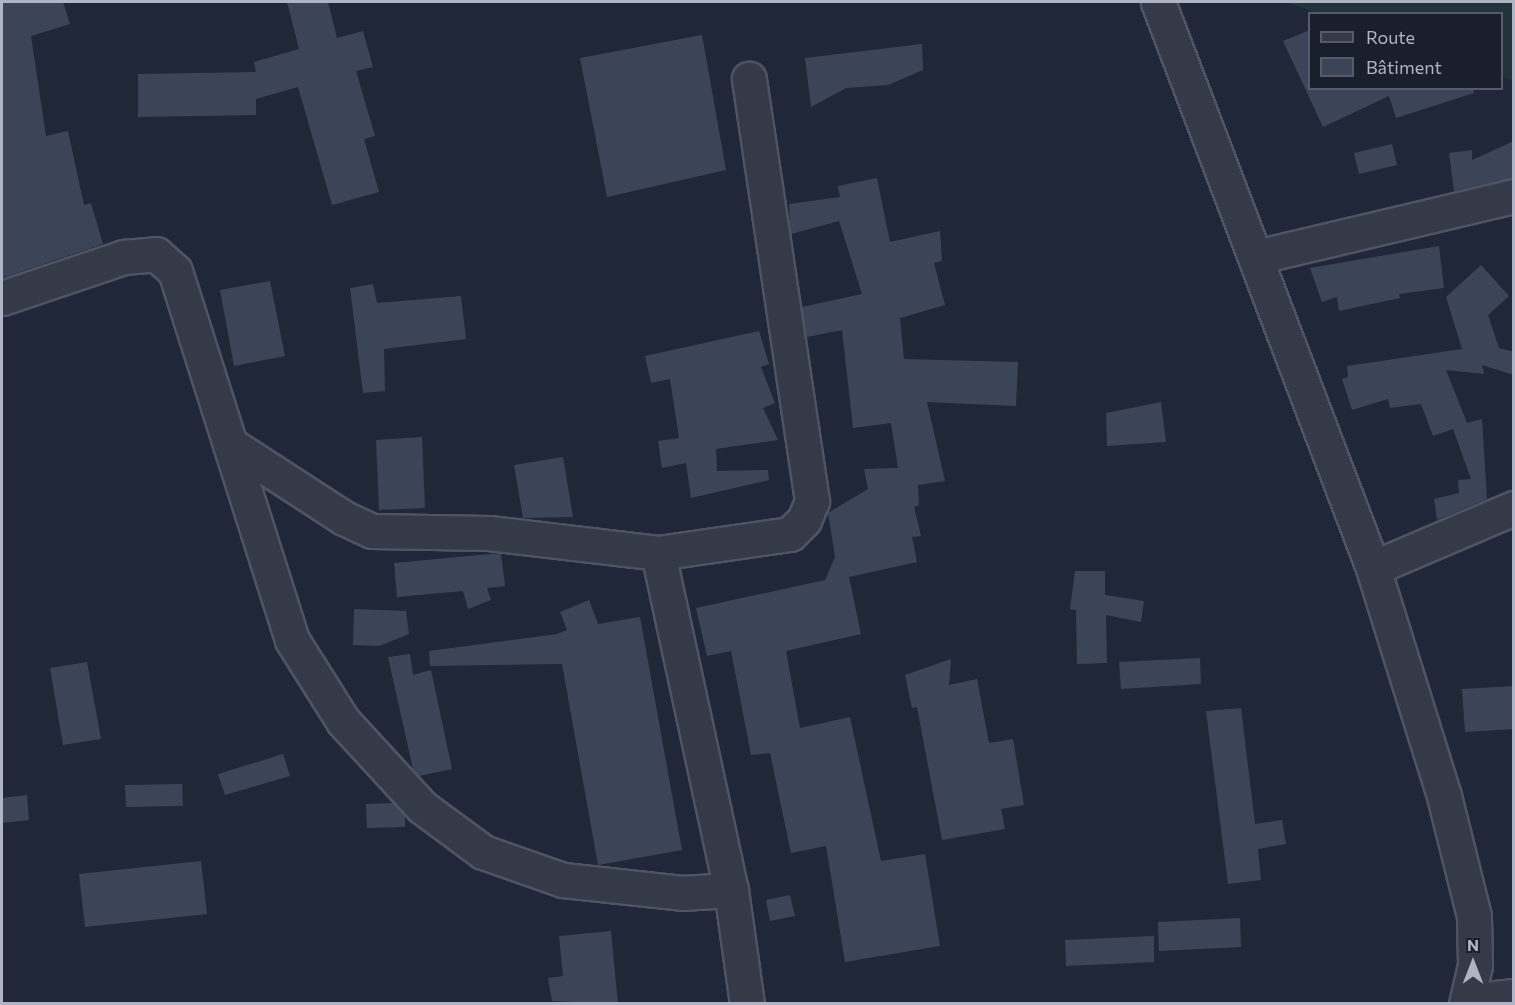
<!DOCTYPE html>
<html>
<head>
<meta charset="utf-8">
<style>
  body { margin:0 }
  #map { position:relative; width:1515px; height:1005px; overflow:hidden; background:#202738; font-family:Commissioner,sans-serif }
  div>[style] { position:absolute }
  .green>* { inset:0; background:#223439 }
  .building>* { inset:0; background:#3c4558 }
  .roads { filter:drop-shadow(2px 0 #4e5463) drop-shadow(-2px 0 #4e5463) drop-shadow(0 2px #4e5463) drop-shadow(0 -2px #4e5463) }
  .minor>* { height:33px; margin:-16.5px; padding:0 16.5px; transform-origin:16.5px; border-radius:16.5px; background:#343a48 }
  span { translate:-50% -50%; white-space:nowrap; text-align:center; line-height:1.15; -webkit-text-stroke:5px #191f2d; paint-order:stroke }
  .frame { position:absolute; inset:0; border:3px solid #aeb4c5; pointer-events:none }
  .legend { position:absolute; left:1308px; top:12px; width:195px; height:78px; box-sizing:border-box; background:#191f2d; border:2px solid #555b6a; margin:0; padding:8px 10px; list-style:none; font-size:18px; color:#aeb4c5 }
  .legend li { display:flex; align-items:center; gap:12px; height:30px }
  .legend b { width:30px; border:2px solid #555b6a }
  .north { position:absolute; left:1443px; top:933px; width:60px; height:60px; -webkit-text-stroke:4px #191f2d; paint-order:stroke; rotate:0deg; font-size:16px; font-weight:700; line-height:24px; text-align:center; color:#aeb4c5 }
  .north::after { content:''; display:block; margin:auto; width:21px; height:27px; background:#aeb4c5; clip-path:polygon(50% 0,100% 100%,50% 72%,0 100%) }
</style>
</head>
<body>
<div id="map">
  <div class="green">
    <i style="clip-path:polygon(1285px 2px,1513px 2px,1513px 81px,1502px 76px,1502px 14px,1320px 14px)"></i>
  </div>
  <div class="building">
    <i style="clip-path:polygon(2px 2px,63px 2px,70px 24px,31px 36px,46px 136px,68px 131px,84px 205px,91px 203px,103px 244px,2px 278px)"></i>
    <i style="clip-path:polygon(287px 2px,328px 2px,337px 38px,363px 31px,373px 67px,356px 71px,375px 136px,364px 139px,379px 192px,332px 205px,298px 87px,256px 99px,256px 115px,138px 117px,138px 74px,256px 72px,254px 62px,299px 49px)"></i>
    <i style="clip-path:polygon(1310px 30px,1310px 88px,1473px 88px,1474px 93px,1396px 118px,1389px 96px,1323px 127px,1283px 41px)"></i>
    <i style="clip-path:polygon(702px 35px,726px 170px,607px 197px,580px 58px)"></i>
    <i style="clip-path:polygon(922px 44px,923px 70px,888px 85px,846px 88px,811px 107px,805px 58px)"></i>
    <i style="clip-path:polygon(1514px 141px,1514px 178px,1454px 191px,1449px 153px,1472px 150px,1472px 160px)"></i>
    <i style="clip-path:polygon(1392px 144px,1397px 165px,1359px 174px,1354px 153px)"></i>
    <i style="clip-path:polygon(877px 178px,890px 242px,940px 231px,942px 261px,934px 263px,945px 305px,900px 318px,904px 359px,1018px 362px,1016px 406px,927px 402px,945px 481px,918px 485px,919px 505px,914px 507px,921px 536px,912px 537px,917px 562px,849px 577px,861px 634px,786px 651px,800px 728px,850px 717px,881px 861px,925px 854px,940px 946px,845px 962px,826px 846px,791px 853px,770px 753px,751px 755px,731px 651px,707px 656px,696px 608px,825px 580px,835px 557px,828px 513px,868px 489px,864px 469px,898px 468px,891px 423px,853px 428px,842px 330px,807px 337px,802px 307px,862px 294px,839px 221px,791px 234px,790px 223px,789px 204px,840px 197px,838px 186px)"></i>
    <i style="clip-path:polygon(1439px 246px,1444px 288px,1399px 294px,1400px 298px,1339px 311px,1337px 297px,1322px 302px,1310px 268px)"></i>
    <i style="clip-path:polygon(1481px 265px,1509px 296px,1488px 315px,1499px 348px,1514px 352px,1514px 375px,1482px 365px,1484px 374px,1446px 370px,1467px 423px,1482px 419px,1487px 499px,1437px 520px,1434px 499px,1459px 493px,1458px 480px,1471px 479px,1453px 429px,1433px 436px,1421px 404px,1390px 408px,1388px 399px,1352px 410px,1342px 379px,1348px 377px,1347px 366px,1462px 349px,1446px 297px)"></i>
    <i style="clip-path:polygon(270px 281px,285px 356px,234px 366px,220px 290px)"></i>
    <i style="clip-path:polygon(373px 284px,377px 303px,461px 296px,466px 339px,384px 349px,385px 391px,363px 393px,350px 288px)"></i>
    <i style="clip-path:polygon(759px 331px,769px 364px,761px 367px,775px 403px,763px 408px,778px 440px,716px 449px,717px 471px,768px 470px,769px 480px,691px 498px,686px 463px,662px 468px,658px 441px,679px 438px,670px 379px,651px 383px,645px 356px)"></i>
    <i style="clip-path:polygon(1161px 402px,1166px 442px,1107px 446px,1106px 413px)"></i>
    <i style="clip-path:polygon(422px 437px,425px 508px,379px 510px,376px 440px)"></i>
    <i style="clip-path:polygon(563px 457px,573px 517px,523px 518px,514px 465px)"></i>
    <i style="clip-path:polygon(501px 553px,505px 586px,487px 588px,491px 600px,468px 609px,463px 591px,397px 597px,394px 563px)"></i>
    <i style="clip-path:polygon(1075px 571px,1105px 571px,1105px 595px,1144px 601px,1141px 622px,1106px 615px,1107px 663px,1077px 664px,1076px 610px,1070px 609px)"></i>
    <i style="clip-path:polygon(589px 600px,598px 624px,640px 617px,682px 850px,598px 865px,562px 664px,430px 666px,429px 651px,557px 634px,567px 630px,560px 612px)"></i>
    <i style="clip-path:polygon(354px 609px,406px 611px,409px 634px,379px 646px,353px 645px)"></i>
    <i style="clip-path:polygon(410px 654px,413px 675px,431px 670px,452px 769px,419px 776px,413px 769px,388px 657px)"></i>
    <i style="clip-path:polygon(1200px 658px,1201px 684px,1121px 689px,1119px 662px)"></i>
    <i style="clip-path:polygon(951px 659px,949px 685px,977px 679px,989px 743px,1013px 739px,1024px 805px,1001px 809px,1005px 829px,942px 840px,917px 707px,912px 708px,905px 675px)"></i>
    <i style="clip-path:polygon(87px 662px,101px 739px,63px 745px,50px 668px)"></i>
    <i style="clip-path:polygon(1514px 686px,1514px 729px,1465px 732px,1462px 689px)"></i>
    <i style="clip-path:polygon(1241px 708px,1255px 824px,1282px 820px,1286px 844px,1258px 849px,1261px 880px,1228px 884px,1206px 711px)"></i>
    <i style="clip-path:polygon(283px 754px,290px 776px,225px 795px,218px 774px)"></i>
    <i style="clip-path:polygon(182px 784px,183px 806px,126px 807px,125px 785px)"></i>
    <i style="clip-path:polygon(27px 795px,29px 820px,2px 823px,2px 798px)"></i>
    <i style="clip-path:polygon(393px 803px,405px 816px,405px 827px,367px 828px,366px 804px)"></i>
    <i style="clip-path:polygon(201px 861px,207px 914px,85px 927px,79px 874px)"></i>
    <i style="clip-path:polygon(790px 895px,795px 916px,770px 921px,766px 900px)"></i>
    <i style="clip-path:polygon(1240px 918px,1241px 947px,1159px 951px,1158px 922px)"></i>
    <i style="clip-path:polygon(611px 931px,618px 1004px,552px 1001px,548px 978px,563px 976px,559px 936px)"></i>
    <i style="clip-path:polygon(1154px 936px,1154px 962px,1066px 966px,1065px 940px)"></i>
  </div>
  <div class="roads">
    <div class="minor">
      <i style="left:1158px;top:2px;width:605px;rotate:69.2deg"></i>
      <i style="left:1373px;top:568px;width:239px;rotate:72.7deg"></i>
      <i style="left:1444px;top:796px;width:124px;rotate:76deg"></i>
      <i style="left:1474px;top:916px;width:49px;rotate:88.8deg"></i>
      <i style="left:1475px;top:965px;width:40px;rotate:103deg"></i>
      <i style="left:1256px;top:257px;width:265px;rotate:-13.3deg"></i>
      <i style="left:2px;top:298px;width:129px;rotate:-18.6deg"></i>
      <i style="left:124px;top:257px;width:32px;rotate:-5deg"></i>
      <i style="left:156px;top:254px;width:25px;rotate:42deg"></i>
      <i style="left:175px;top:271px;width:387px;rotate:72.4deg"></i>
      <i style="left:292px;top:640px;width:96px;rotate:57.8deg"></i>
      <i style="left:343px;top:721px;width:117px;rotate:47.4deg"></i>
      <i style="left:422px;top:807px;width:76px;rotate:36.4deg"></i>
      <i style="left:483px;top:852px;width:85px;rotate:19.3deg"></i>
      <i style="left:563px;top:880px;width:120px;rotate:6.2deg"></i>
      <i style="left:682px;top:893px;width:49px;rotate:-3.5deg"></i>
      <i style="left:731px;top:890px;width:115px;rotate:82deg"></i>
      <i style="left:230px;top:444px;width:136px;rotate:33deg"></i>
      <i style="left:344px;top:518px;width:31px;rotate:25deg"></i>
      <i style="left:372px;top:531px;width:117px;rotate:1deg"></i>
      <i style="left:489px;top:533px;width:170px;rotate:6.7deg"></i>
      <i style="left:658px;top:553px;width:133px;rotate:-8.2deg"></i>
      <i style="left:790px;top:534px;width:20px;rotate:-45deg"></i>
      <i style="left:804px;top:520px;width:21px;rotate:-67deg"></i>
      <i style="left:812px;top:501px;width:427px;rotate:-98.5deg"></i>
      <i style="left:658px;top:553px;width:345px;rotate:77.8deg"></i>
      <i style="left:1373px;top:568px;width:153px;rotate:-23.1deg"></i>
      <i style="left:1467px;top:1001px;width:47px;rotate:-6.1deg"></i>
    </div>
  </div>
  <div class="frame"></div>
  <ul class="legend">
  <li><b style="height:8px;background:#343a48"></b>Route</li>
  <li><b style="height:16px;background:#3c4558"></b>Bâtiment</li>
  </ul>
  <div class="north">N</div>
</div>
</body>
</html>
